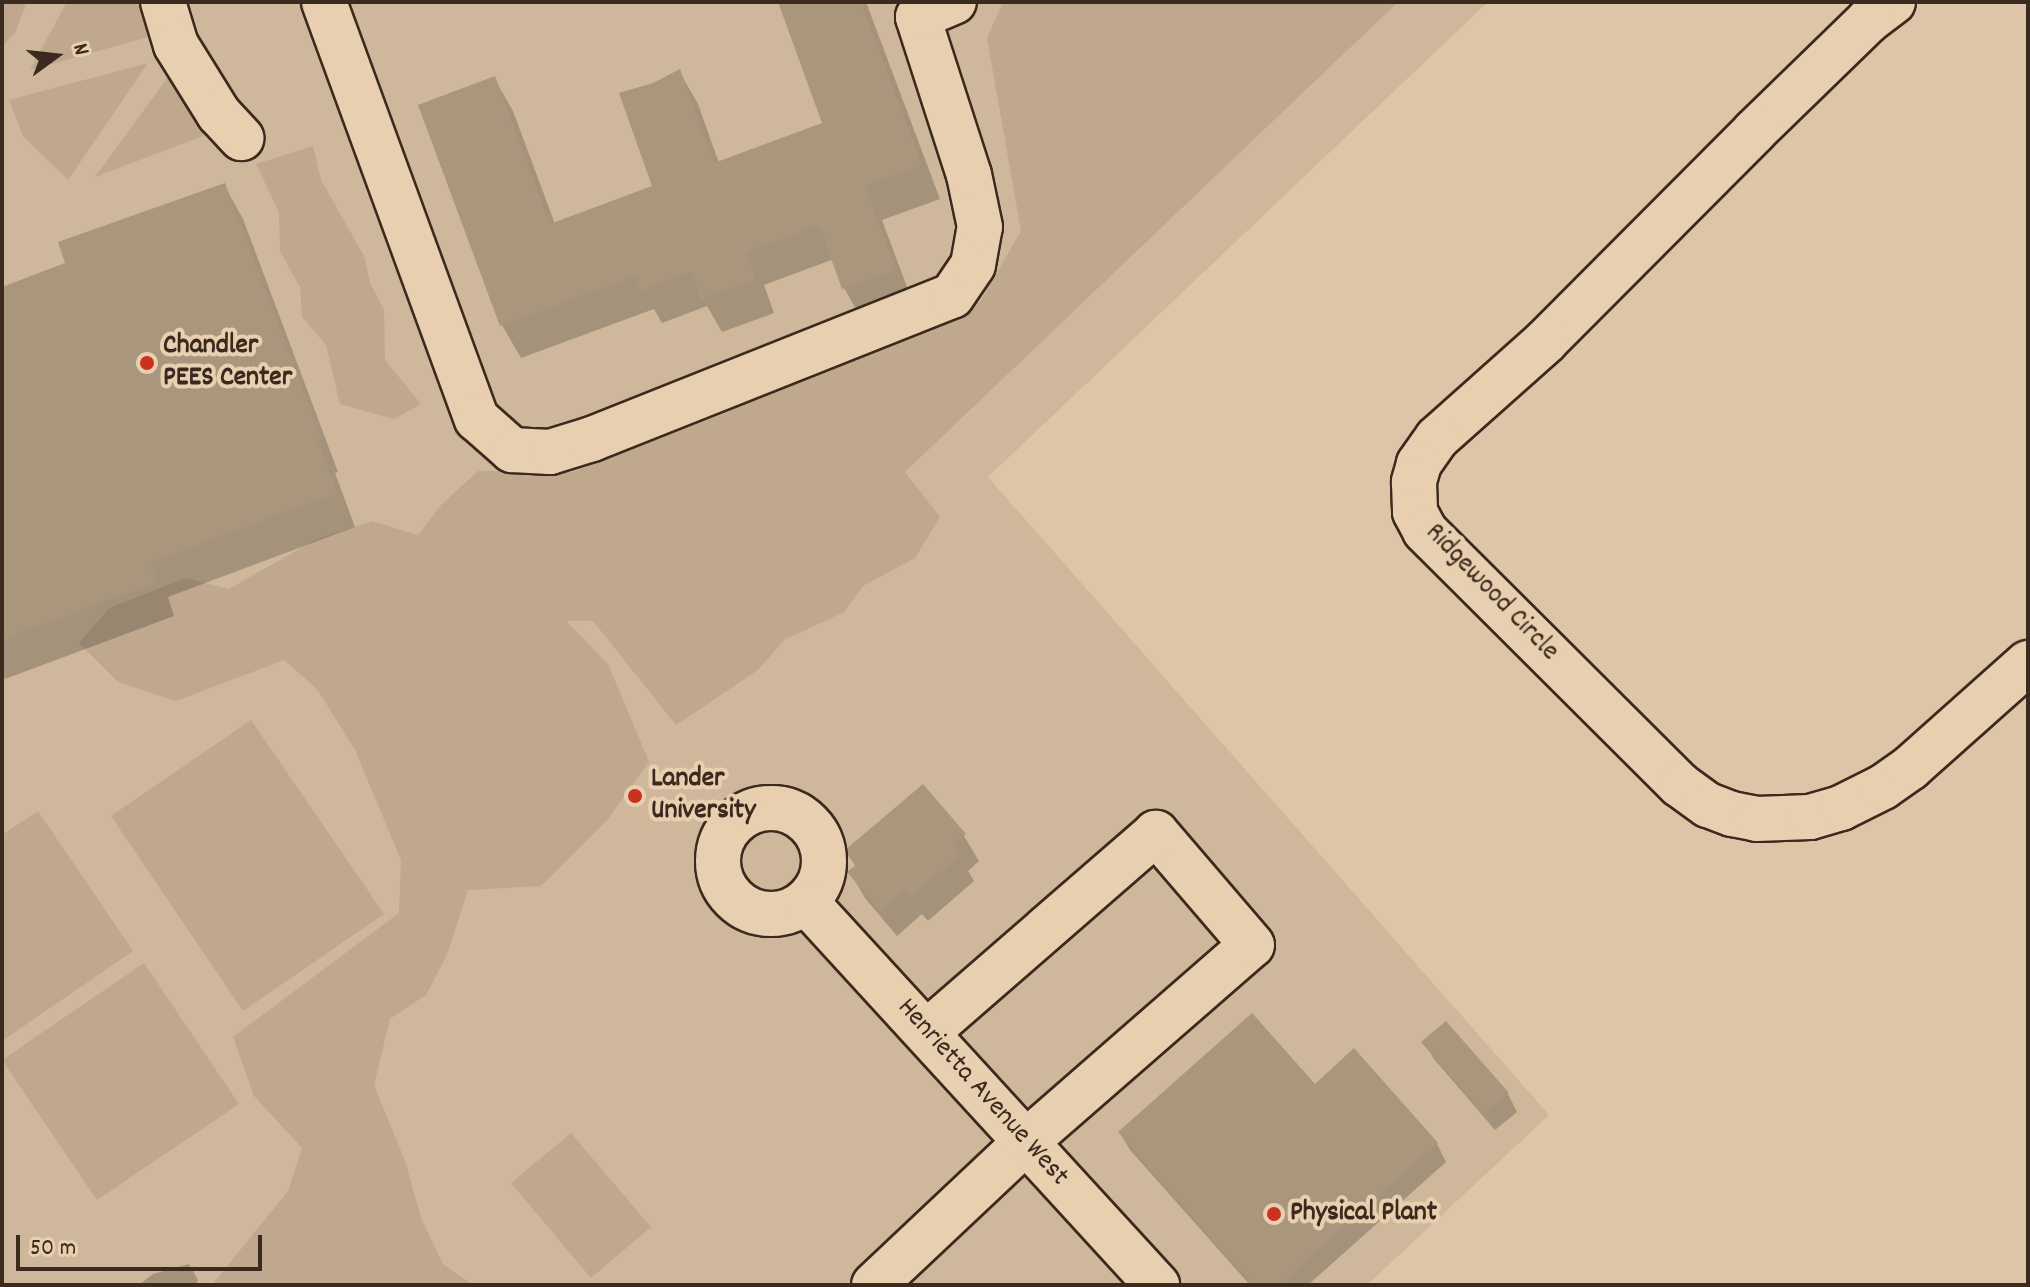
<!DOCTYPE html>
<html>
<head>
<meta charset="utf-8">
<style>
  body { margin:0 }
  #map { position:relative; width:2030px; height:1287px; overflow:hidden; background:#dec5a7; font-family:Dekko,sans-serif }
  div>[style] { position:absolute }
  .built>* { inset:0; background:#ceb79a }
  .green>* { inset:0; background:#bfa88e }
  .shadow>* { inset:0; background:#0003 }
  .building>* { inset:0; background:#aa957d }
  .roads { filter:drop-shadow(2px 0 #3b2a1e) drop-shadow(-2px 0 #3b2a1e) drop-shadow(0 2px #3b2a1e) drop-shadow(0 -2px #3b2a1e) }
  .minor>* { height:44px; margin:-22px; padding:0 22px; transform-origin:22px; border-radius:22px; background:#e8cfb0 }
  .minor>.ring { margin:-22px; padding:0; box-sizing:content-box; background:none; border:44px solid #e8cfb0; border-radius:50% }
  .dots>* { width:22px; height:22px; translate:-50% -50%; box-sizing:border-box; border:4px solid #e8cfb0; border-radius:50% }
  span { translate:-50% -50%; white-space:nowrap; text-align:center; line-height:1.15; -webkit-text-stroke:8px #e8cfb0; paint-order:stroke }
  .poi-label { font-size:28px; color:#3b2a1e; font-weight:700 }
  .left { translate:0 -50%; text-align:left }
  .street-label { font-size:28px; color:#3b2a1e }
  .frame { position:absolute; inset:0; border:4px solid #3b2a1e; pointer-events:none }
  .north { position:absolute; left:16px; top:16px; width:80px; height:80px; -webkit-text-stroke:6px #e8cfb0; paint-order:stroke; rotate:75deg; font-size:22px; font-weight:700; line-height:32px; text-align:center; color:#3b2a1e }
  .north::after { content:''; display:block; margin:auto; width:28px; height:36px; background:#3b2a1e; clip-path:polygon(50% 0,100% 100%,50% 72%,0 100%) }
  .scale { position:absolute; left:16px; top:1235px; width:246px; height:36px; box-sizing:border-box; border:4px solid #3b2a1e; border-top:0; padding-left:10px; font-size:24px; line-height:28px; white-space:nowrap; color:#3b2a1e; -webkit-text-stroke:6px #e8cfb0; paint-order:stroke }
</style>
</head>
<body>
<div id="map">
  <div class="built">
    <i style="clip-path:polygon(2px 2px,1488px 2px,988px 477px,1549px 1115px,1367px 1285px,2px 1285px)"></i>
  </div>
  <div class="green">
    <i style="clip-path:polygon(2px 2px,27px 2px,15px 33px,2px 47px)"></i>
    <i style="clip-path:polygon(67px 2px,142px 2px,159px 34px,30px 70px)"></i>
    <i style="clip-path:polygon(1003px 2px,1398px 2px,905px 472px,940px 517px,915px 558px,863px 586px,844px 612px,784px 640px,758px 670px,676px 725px,593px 621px,566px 621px,608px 664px,649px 762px,608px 819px,541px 886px,468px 890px,447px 955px,426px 995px,390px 1019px,374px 1085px,405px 1161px,421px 1218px,443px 1264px,473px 1285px,212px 1285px,288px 1191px,302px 1148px,254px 1096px,233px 1037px,399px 913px,401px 860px,355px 750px,317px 689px,284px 660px,176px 701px,118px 682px,79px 643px,109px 608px,186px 578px,229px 589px,315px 540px,372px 521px,418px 535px,442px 504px,478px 471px,572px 472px,726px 413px,808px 365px,905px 334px,980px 302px,1021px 231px,987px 38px)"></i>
    <i style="clip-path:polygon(148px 63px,68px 180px,23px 136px,9px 100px)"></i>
    <i style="clip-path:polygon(176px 66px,216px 131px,95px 177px)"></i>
    <i style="clip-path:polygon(313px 146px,321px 180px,364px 256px,370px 283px,384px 310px,385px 360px,421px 404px,394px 419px,340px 404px,326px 345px,302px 317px,300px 287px,280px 251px,279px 212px,256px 164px)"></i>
    <i style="clip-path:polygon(251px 720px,384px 914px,243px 1011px,111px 816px)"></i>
    <i style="clip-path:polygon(38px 811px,133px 951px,2px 1041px,2px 835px)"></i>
    <i style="clip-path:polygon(144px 963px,239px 1104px,97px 1200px,2px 1060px)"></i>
    <i style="clip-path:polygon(571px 1133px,651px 1227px,591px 1278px,511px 1183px)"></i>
  </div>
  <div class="shadow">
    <i style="clip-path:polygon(780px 2px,866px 2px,940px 199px,882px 220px,913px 303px,863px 321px,844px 288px,834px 259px,764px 285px,774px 313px,722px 332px,707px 306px,662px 323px,654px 309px,521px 358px,502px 325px,420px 106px,494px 78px,513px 111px,555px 224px,655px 187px,654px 85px,679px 71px,698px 104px,719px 163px,825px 124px)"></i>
    <i style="clip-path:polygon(224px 185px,243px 219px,338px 472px,335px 473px,355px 527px,168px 597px,174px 616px,5px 679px,2px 674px,2px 289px,68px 265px)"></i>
    <i style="clip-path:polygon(922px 787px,964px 836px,979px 861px,968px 871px,974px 881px,928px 921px,922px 914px,897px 936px,865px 898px,850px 872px,856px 867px,847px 852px)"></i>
    <i style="clip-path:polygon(1445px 1023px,1508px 1094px,1517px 1112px,1495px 1130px,1434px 1059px,1424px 1042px)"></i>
    <i style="clip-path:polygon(1354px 1051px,1437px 1144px,1446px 1162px,1308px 1285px,1250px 1285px,1130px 1150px,1120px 1133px,1315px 1087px)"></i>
    <i style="clip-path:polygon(189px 1264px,198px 1280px,196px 1285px,139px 1285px,153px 1274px)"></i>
  </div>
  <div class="building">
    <i style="clip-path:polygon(778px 2px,861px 2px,922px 165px,865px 187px,896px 269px,842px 289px,819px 225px,746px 252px,756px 279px,701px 300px,691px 272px,641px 291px,636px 276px,500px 326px,418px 105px,495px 76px,550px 224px,652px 186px,619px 93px,653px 83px,680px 69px,714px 163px,822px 123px)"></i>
    <i style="clip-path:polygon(225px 183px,321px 438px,317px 439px,337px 493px,150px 563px,157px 582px,2px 640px,2px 287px,65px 263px,58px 242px)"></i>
    <i style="clip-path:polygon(923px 784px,966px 834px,953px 845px,961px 854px,912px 896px,906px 890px,881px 912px,847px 872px,856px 865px,844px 851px)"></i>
    <i style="clip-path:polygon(1252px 1013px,1315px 1084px,1354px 1048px,1438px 1143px,1279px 1285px,1253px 1285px,1118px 1132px)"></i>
    <i style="clip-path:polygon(1446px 1021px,1509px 1093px,1484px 1115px,1421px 1042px)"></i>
  </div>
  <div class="roads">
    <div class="minor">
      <i style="left:163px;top:2px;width:45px;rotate:73.2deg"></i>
      <i style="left:176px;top:45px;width:81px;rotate:58.1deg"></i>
      <i style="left:219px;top:114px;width:33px;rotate:47deg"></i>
      <i style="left:324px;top:2px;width:444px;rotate:69.9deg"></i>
      <i style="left:477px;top:419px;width:47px;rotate:41.5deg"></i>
      <i style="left:512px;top:450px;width:38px;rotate:3deg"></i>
      <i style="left:550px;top:452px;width:44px;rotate:-17.2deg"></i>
      <i style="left:592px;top:439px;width:387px;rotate:-21.7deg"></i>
      <i style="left:952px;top:296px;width:37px;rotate:-56deg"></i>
      <i style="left:973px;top:265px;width:39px;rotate:-80deg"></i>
      <i style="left:980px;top:227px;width:53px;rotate:-101.9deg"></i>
      <i style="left:969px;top:175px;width:166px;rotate:-107.9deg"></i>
      <i style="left:918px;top:17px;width:39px;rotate:-23deg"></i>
      <i style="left:1893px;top:2px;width:31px;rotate:143deg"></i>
      <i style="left:1868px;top:21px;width:159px;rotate:135.8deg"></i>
      <i style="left:1754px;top:132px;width:295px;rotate:134.9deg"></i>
      <i style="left:1546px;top:341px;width:146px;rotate:138.3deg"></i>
      <i style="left:1437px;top:438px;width:32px;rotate:125deg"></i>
      <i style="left:1419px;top:464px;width:19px;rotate:106deg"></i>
      <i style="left:1414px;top:482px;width:30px;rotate:88deg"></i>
      <i style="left:1415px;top:512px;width:21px;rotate:62deg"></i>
      <i style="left:1425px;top:531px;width:360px;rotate:44.9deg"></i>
      <i style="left:1680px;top:785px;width:34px;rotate:36deg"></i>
      <i style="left:1708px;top:805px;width:26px;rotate:21deg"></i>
      <i style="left:1732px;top:814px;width:25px;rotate:11deg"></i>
      <i style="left:1757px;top:819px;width:53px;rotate:-2.2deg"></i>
      <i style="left:1810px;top:817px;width:32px;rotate:-16deg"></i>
      <i style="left:1841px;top:808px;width:47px;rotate:-26.6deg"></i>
      <i style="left:1883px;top:787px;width:33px;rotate:-35deg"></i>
      <i style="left:1910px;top:768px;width:158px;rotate:-41.7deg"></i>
      <i class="ring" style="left:718px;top:808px;width:62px;height:62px"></i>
      <i style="left:806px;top:902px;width:520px;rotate:47.5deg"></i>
      <i style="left:874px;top:1285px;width:210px;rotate:-43.3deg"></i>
      <i style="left:1027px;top:1141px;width:298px;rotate:-41.1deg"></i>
      <i style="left:1252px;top:945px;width:148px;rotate:-130.6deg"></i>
      <i style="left:1156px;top:833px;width:303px;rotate:139deg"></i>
    </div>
  </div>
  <div class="dots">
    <i style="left:147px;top:363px;background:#c8321e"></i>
    <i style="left:635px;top:796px;background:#c8321e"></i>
    <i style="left:1274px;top:1214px;background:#c8321e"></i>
  </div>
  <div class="poi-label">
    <span class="left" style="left:163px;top:363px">Chandler<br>PEES Center</span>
    <span class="left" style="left:651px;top:796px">Lander<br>University</span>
    <span class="left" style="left:1290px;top:1214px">Physical Plant</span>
  </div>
  <div class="street-label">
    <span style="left:1491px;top:593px;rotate:46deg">Ridgewood Circle</span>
    <span style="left:982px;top:1093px;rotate:48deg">Henrietta Avenue West</span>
  </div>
  <div class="frame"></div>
  <div class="north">N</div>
  <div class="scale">50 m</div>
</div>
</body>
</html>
